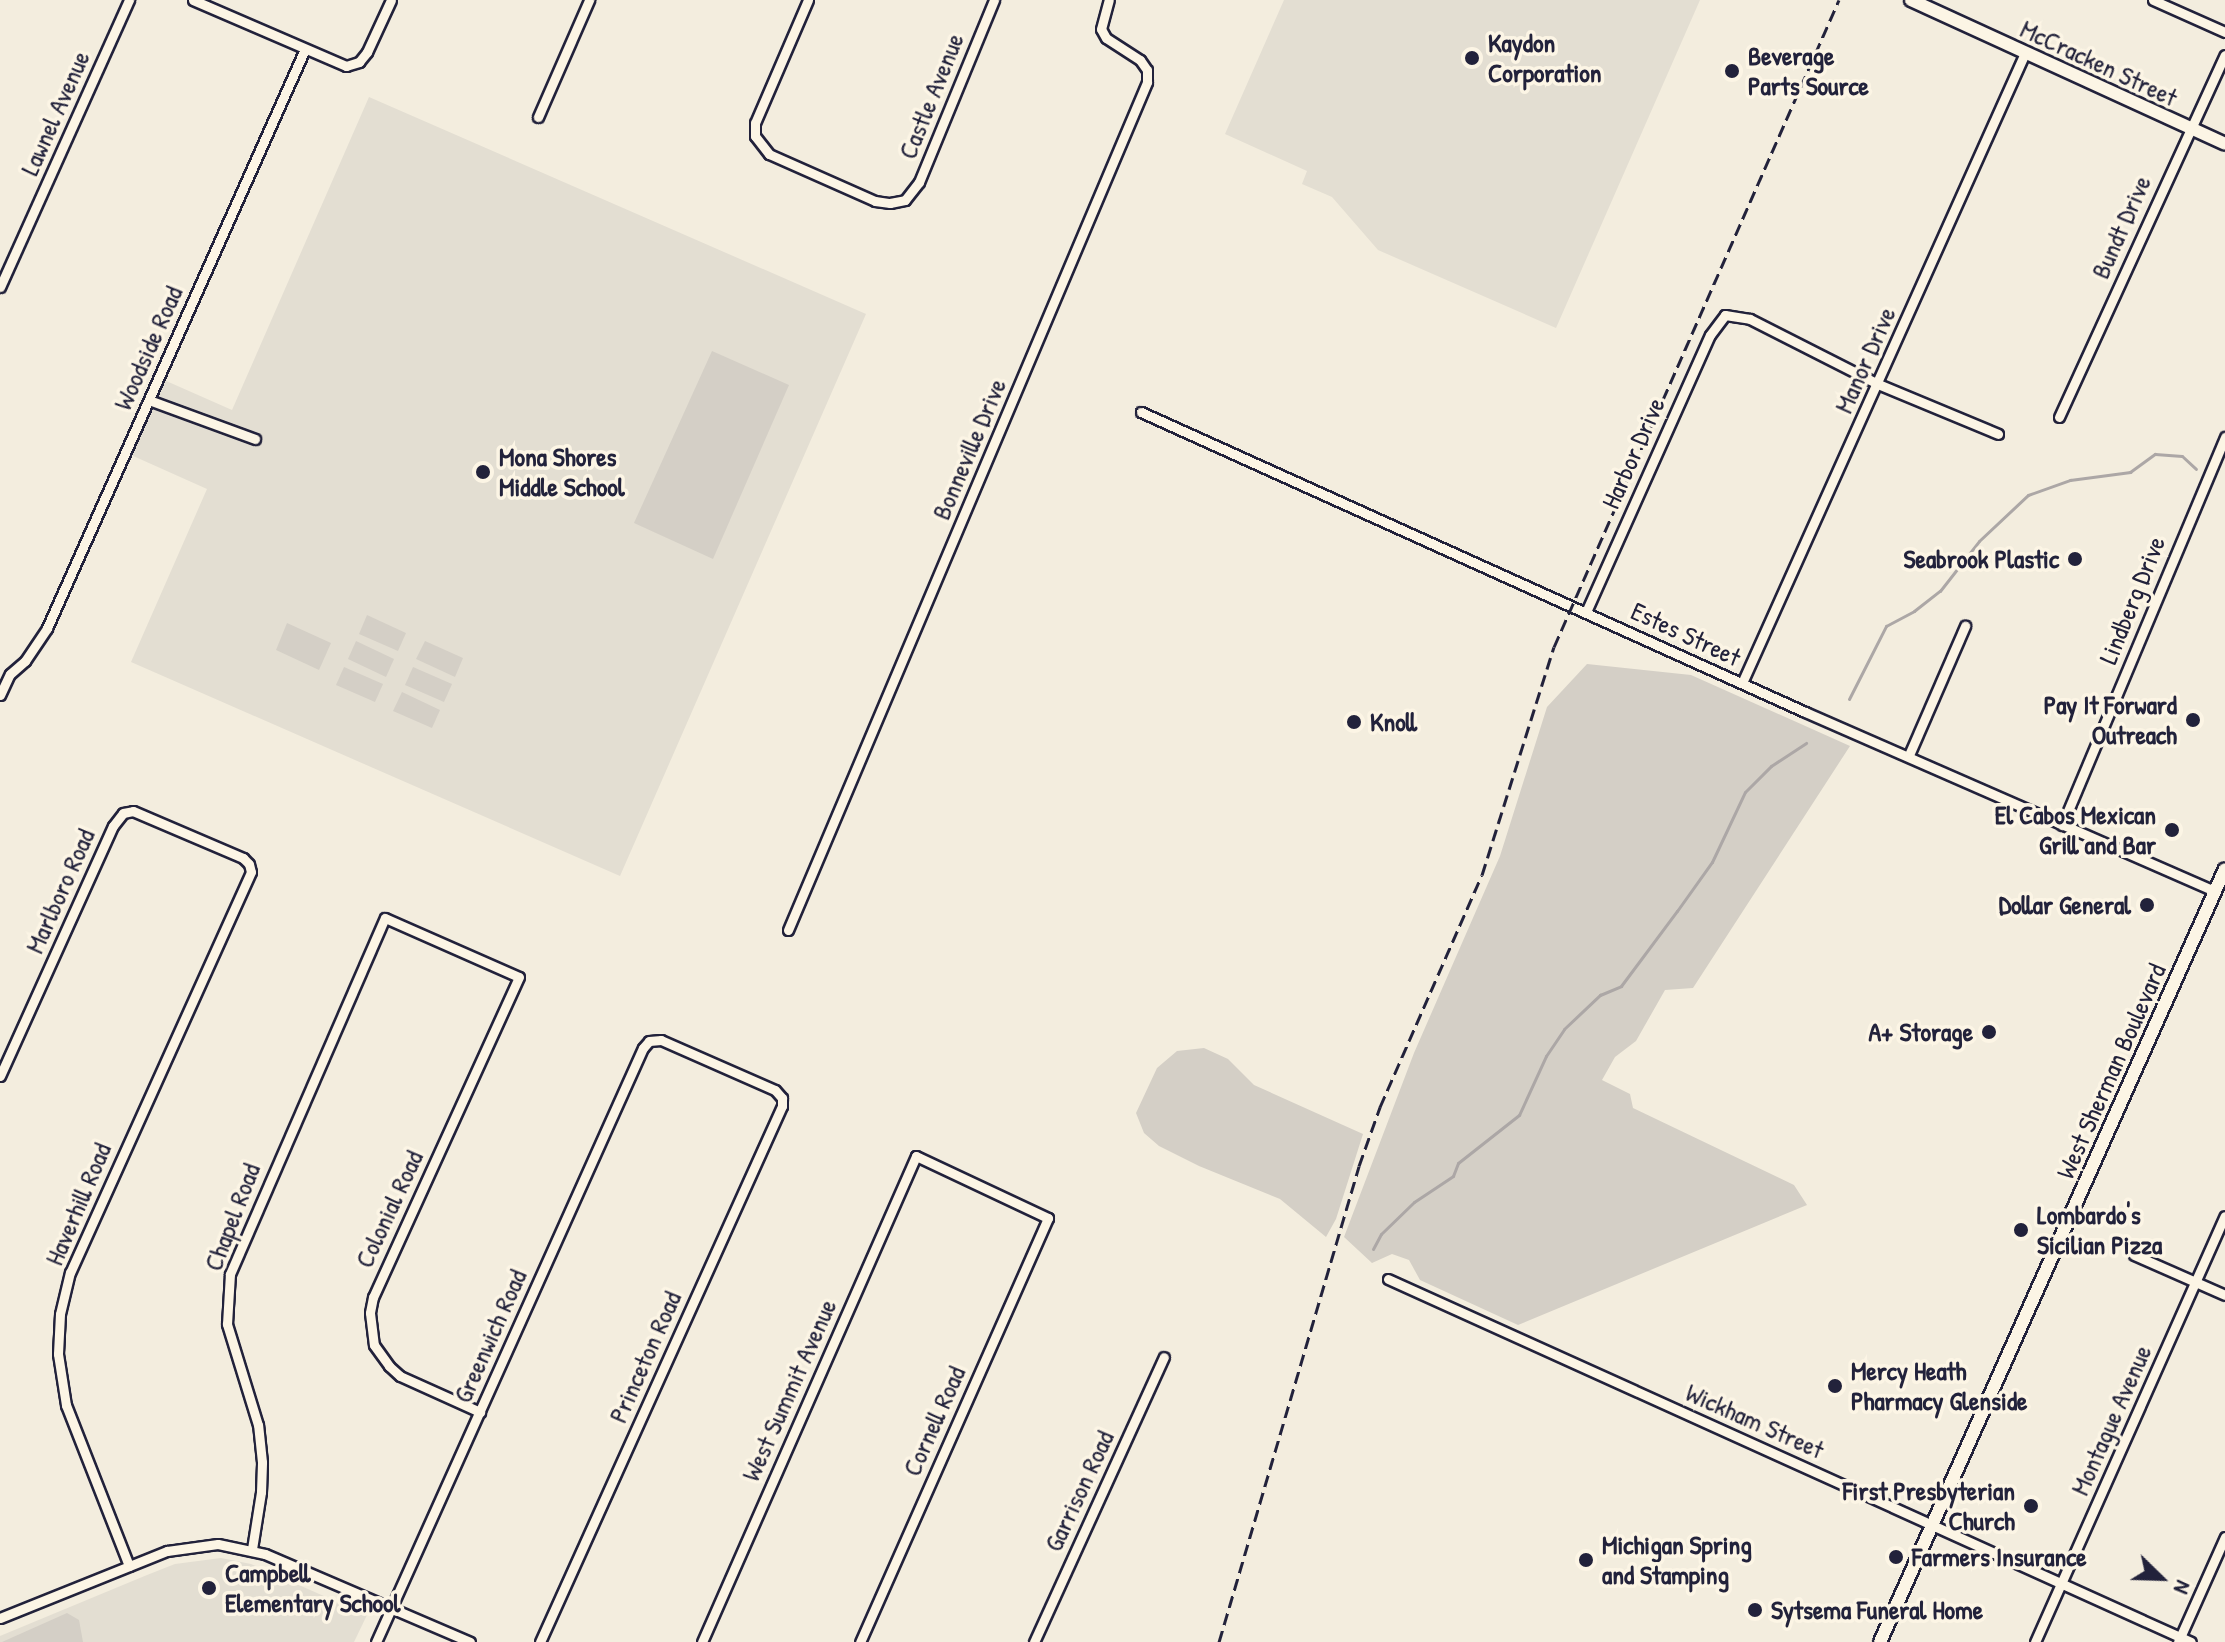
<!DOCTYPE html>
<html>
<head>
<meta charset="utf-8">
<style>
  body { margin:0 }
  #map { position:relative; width:2225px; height:1642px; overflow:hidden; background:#f3edde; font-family:"Patrick Hand",sans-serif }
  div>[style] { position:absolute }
  .built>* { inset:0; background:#e3ded2 }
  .green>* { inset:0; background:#d4cfc6 }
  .stream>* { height:3px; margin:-1.5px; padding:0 1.5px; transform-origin:1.5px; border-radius:1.5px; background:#aca7a6 }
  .roads { filter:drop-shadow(2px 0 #22223b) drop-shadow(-2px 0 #22223b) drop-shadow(0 2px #22223b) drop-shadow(0 -2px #22223b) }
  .street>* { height:9px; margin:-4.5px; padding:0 4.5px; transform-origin:4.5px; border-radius:4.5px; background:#fcf5e5 }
  .secondary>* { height:12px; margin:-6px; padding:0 6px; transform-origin:6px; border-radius:6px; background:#fcf5e5 }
  .rail>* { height:3px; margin-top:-1.5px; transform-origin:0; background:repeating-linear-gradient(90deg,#22223b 0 12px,transparent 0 18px) }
  .dots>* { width:22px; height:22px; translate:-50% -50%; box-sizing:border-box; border:4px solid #fcf5e5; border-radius:50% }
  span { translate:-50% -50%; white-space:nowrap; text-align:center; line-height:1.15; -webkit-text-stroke:7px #fcf5e5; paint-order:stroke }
  .poi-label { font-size:26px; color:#22223b; font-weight:700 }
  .left { translate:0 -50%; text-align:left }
  .right { translate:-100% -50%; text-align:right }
  .street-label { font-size:26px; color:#22223b }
  .north { position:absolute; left:2121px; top:1538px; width:80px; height:80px; -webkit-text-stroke:6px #fcf5e5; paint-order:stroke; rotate:113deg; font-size:22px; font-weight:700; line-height:32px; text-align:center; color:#22223b }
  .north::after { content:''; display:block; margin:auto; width:28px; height:36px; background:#22223b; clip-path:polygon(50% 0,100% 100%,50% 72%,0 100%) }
</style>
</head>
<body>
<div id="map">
  <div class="built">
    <i style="clip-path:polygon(1284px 0,1700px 0,1556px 328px,1378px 250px,1332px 197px,1302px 184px,1307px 171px,1225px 134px)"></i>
    <i style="clip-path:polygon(369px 97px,866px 314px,620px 876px,131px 662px,207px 489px,131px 455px,164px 380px,232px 410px)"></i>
    <i style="clip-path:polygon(221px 1558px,251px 1564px,367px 1615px,354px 1642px,0 1642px,0 1636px,147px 1575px,175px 1564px)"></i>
  </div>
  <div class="green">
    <i style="clip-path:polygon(712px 351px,789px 385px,713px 559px,634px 523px)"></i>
    <i style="clip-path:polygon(367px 615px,406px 633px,398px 651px,359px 634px)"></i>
    <i style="clip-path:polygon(287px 623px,331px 643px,319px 670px,276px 650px)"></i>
    <i style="clip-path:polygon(356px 641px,394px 659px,386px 677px,348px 659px)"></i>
    <i style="clip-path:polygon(425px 641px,463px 658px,455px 677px,416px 659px)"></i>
    <i style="clip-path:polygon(1587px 664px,1691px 675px,1850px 746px,1693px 988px,1665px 990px,1636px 1041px,1615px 1057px,1602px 1080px,1630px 1094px,1633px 1108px,1794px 1185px,1807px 1205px,1518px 1325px,1420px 1280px,1409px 1260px,1392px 1254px,1372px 1263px,1344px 1237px,1414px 1053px,1500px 856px,1547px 707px)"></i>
    <i style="clip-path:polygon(344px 667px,383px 684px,375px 702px,336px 685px)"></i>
    <i style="clip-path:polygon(413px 667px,452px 684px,444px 702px,405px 685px)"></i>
    <i style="clip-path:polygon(402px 692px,440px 710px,432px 728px,393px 711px)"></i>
    <i style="clip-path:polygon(1204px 1048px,1228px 1059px,1254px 1085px,1363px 1134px,1336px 1219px,1326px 1237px,1280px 1199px,1199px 1166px,1159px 1146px,1144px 1133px,1136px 1113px,1157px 1068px,1177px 1051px)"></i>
    <i style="clip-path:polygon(67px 1613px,79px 1620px,83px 1642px,2px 1642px)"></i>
  </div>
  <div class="stream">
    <i style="left:1849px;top:699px;width:82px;rotate:-63.1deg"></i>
    <i style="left:1886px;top:626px;width:32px;rotate:-28deg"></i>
    <i style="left:1914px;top:611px;width:33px;rotate:-38deg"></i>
    <i style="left:1940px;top:591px;width:63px;rotate:-52deg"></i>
    <i style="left:1979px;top:541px;width:67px;rotate:-43.2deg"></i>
    <i style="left:2028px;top:495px;width:45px;rotate:-19.7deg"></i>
    <i style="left:2070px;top:480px;width:61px;rotate:-7.6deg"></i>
    <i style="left:2130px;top:472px;width:31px;rotate:-36deg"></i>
    <i style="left:2155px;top:454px;width:27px;rotate:4deg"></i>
    <i style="left:2182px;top:456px;width:19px;rotate:43deg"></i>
    <i style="left:1373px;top:1249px;width:17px;rotate:-62deg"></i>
    <i style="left:1381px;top:1234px;width:46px;rotate:-44.1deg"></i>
    <i style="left:1414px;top:1202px;width:47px;rotate:-33.7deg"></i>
    <i style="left:1453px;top:1176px;width:14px;rotate:-69deg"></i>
    <i style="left:1458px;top:1163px;width:78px;rotate:-38.2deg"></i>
    <i style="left:1519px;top:1115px;width:65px;rotate:-65.4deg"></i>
    <i style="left:1546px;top:1056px;width:32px;rotate:-56deg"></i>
    <i style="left:1564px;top:1029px;width:50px;rotate:-43.4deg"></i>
    <i style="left:1600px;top:995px;width:23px;rotate:-23deg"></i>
    <i style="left:1621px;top:986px;width:94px;rotate:-53.3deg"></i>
    <i style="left:1677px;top:911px;width:60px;rotate:-54.5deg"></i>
    <i style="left:1712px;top:862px;width:77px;rotate:-64.8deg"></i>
    <i style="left:1745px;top:792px;width:37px;rotate:-45deg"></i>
    <i style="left:1771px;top:766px;width:42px;rotate:-33.3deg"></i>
  </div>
  <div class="roads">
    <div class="street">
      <i style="left:193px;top:0;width:167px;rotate:23.3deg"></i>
      <i style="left:346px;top:66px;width:14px;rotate:-17deg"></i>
      <i style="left:359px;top:62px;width:13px;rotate:-51deg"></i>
      <i style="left:367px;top:52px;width:57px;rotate:-65.2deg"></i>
      <i style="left:808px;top:0;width:134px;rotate:113.3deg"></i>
      <i style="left:755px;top:123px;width:13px;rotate:90deg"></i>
      <i style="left:755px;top:136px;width:23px;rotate:52deg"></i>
      <i style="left:769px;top:154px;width:116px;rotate:23.9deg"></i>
      <i style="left:875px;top:201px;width:15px;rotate:8deg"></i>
      <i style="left:890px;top:203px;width:15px;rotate:-11deg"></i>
      <i style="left:905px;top:200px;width:23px;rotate:-52deg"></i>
      <i style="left:919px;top:182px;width:197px;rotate:-67.6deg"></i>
      <i style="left:2153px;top:0;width:79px;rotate:24deg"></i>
      <i style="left:538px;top:117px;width:128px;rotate:-66.4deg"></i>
      <i style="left:0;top:287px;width:315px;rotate:-65.8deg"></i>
      <i style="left:149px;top:400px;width:113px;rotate:20.2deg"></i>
      <i style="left:1141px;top:412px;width:729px;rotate:24.31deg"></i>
      <i style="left:1805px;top:712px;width:447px;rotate:23.6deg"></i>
      <i style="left:2059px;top:417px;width:398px;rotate:-65.4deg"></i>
      <i style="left:1586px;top:612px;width:303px;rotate:-65.9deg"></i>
      <i style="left:1710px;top:335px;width:25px;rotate:-53deg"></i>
      <i style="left:1725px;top:315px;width:25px;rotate:9deg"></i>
      <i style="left:1750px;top:319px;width:144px;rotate:26.9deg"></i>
      <i style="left:1878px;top:384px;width:130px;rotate:22.6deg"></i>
      <i style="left:1742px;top:683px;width:691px;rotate:-65.81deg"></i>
      <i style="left:0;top:695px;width:23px;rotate:-65deg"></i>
      <i style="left:10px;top:674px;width:20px;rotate:-41deg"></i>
      <i style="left:25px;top:661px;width:40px;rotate:-56deg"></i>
      <i style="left:47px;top:628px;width:634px;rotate:-65.98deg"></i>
      <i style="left:1909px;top:755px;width:141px;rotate:-66.5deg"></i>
      <i style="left:2062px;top:825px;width:421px;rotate:-67.2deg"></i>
      <i style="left:788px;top:930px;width:921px;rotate:-67.05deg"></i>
      <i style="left:1147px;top:82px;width:12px;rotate:-90deg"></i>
      <i style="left:1147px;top:70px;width:12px;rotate:-125deg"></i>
      <i style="left:1140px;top:60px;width:40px;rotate:-147.1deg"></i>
      <i style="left:1106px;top:38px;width:10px;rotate:-119deg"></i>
      <i style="left:1101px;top:29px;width:30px;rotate:-75deg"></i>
      <i style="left:0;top:1076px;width:274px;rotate:-65.7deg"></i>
      <i style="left:113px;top:826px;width:16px;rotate:-52deg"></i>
      <i style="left:123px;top:813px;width:10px;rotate:-11deg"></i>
      <i style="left:133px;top:811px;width:120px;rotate:23.1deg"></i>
      <i style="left:243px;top:858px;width:8px;rotate:45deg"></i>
      <i style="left:249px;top:864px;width:8px;rotate:76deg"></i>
      <i style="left:251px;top:872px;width:439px;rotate:114.3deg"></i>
      <i style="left:70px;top:1272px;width:43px;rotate:103.4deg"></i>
      <i style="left:60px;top:1314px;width:40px;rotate:92.9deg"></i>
      <i style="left:58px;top:1354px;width:52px;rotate:81.1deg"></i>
      <i style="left:66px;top:1405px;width:173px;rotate:68.6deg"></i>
      <i style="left:2134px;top:1255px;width:99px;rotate:23.7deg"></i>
      <i style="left:1388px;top:1279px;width:881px;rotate:24.33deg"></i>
      <i style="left:252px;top:1549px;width:58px;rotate:-81deg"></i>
      <i style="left:261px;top:1492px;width:30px;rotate:-88deg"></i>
      <i style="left:262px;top:1462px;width:37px;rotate:-96deg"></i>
      <i style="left:258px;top:1425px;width:106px;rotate:-107.1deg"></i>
      <i style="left:227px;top:1324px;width:50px;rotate:-86.6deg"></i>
      <i style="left:230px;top:1274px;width:388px;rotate:-66.5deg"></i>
      <i style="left:385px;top:918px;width:146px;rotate:23.8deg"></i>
      <i style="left:519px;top:977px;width:352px;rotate:114.5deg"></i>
      <i style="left:373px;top:1297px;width:16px;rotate:101deg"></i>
      <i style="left:370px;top:1313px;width:32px;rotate:83deg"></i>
      <i style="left:374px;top:1345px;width:26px;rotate:54deg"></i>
      <i style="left:389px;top:1366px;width:15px;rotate:42deg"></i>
      <i style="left:400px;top:1376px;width:88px;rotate:24.2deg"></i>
      <i style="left:0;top:1618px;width:180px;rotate:-21.9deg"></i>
      <i style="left:167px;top:1551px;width:51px;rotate:-7.8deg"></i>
      <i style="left:218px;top:1544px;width:48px;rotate:12deg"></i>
      <i style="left:265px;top:1554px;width:223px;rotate:23.2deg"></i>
      <i style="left:376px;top:1642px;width:651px;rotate:-65.8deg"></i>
      <i style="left:643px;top:1048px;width:9px;rotate:-49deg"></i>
      <i style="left:649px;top:1041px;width:12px;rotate:-5deg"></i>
      <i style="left:661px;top:1040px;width:124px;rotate:23.7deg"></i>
      <i style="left:775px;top:1090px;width:11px;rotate:49deg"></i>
      <i style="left:782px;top:1098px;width:8px;rotate:90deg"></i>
      <i style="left:782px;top:1106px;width:588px;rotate:114.3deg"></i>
      <i style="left:702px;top:1642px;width:531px;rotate:-66.23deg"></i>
      <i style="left:916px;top:1156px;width:146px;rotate:25.2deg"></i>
      <i style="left:1048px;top:1218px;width:464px;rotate:113.9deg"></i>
      <i style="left:1034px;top:1642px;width:313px;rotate:-65.5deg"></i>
      <i style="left:2035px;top:1642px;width:466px;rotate:-66deg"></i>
      <i style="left:2178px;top:1642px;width:115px;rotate:-65.9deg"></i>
    </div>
    <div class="secondary">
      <i style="left:1911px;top:0;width:345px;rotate:24.6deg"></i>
      <i style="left:1880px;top:1642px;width:846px;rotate:-65.95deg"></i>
    </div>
  </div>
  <div class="rail">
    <i style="left:1219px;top:1642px;width:496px;rotate:-73.6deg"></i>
    <i style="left:1359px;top:1166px;width:63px;rotate:-70.4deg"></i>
    <i style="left:1380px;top:1107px;width:253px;rotate:-66.3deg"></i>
    <i style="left:1482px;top:875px;width:239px;rotate:-72.5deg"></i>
    <i style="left:1554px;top:647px;width:707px;rotate:-66.23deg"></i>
  </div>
  <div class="dots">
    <i style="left:1472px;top:58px;background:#22223b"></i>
    <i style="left:1732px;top:71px;background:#22223b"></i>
    <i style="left:483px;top:472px;background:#22223b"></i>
    <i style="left:2075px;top:559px;background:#22223b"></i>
    <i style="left:2193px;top:720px;background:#22223b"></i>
    <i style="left:1354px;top:722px;background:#22223b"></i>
    <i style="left:2172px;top:830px;background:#22223b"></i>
    <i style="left:2147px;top:905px;background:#22223b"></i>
    <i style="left:1989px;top:1032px;background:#22223b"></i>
    <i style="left:2021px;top:1230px;background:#22223b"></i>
    <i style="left:1835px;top:1386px;background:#22223b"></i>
    <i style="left:2031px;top:1506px;background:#22223b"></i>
    <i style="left:1896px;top:1557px;background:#22223b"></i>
    <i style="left:1586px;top:1560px;background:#22223b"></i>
    <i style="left:209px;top:1588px;background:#22223b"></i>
    <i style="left:1755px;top:1610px;background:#22223b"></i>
  </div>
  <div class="poi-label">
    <span class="left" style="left:1488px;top:58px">Kaydon<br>Corporation</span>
    <span class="left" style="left:1748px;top:71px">Beverage<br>Parts Source</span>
    <span class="left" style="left:499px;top:472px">Mona Shores<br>Middle School</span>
    <span class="right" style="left:2059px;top:559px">Seabrook Plastic</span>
    <span class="right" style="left:2177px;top:720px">Pay It Forward<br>Outreach</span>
    <span class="left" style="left:1370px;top:722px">Knoll</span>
    <span class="right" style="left:2156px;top:830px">El Cabos Mexican<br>Grill and Bar</span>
    <span class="right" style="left:2131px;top:905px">Dollar General</span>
    <span class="right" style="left:1973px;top:1032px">A+ Storage</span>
    <span class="left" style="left:2037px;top:1230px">Lombardo's<br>Sicilian Pizza</span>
    <span class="left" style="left:1851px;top:1386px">Mercy Heath<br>Pharmacy Glenside</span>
    <span class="right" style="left:2015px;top:1506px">First Presbyterian<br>Church</span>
    <span class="left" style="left:1602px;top:1560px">Michigan Spring<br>and Stamping</span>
    <span class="left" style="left:1912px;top:1557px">Farmers Insurance</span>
    <span class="left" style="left:225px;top:1588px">Campbell<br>Elementary School</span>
    <span class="left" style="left:1771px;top:1610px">Sytsema Funeral Home</span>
  </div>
  <div class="street-label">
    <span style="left:2099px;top:63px;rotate:25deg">McCracken Street</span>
    <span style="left:931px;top:96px;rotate:-68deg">Castle Avenue</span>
    <span style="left:55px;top:113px;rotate:-66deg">Lawnel Avenue</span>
    <span style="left:2121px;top:227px;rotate:-66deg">Bundt Drive</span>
    <span style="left:148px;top:348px;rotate:-66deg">Woodside Road</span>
    <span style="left:1865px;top:360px;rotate:-66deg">Manor Drive</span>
    <span style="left:969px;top:449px;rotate:-67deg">Bonneville Drive</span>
    <span style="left:1633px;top:453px;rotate:-66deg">Harbor Drive</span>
    <span style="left:2132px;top:600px;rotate:-68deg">Lindberg Drive</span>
    <span style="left:1686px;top:634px;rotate:25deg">Estes Street</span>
    <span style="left:60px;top:891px;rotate:-66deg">Marlboro Road</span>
    <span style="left:2111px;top:1071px;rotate:-66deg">West Sherman Boulevard</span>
    <span style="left:78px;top:1204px;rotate:-67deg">Haverhill Road</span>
    <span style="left:389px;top:1209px;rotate:-65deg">Colonial Road</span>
    <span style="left:232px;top:1217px;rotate:-69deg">Chapel Road</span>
    <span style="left:490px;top:1336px;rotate:-66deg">Greenwich Road</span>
    <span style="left:645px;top:1357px;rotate:-66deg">Princeton Road</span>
    <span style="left:789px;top:1390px;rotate:-66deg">West Summit Avenue</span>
    <span style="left:2111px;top:1420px;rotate:-66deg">Montague Avenue</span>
    <span style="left:934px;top:1421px;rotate:-66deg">Cornell Road</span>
    <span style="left:1755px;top:1421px;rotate:24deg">Wickham Street</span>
    <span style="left:1079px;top:1491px;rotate:-65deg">Garrison Road</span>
  </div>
  <div class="north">N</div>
</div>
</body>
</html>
